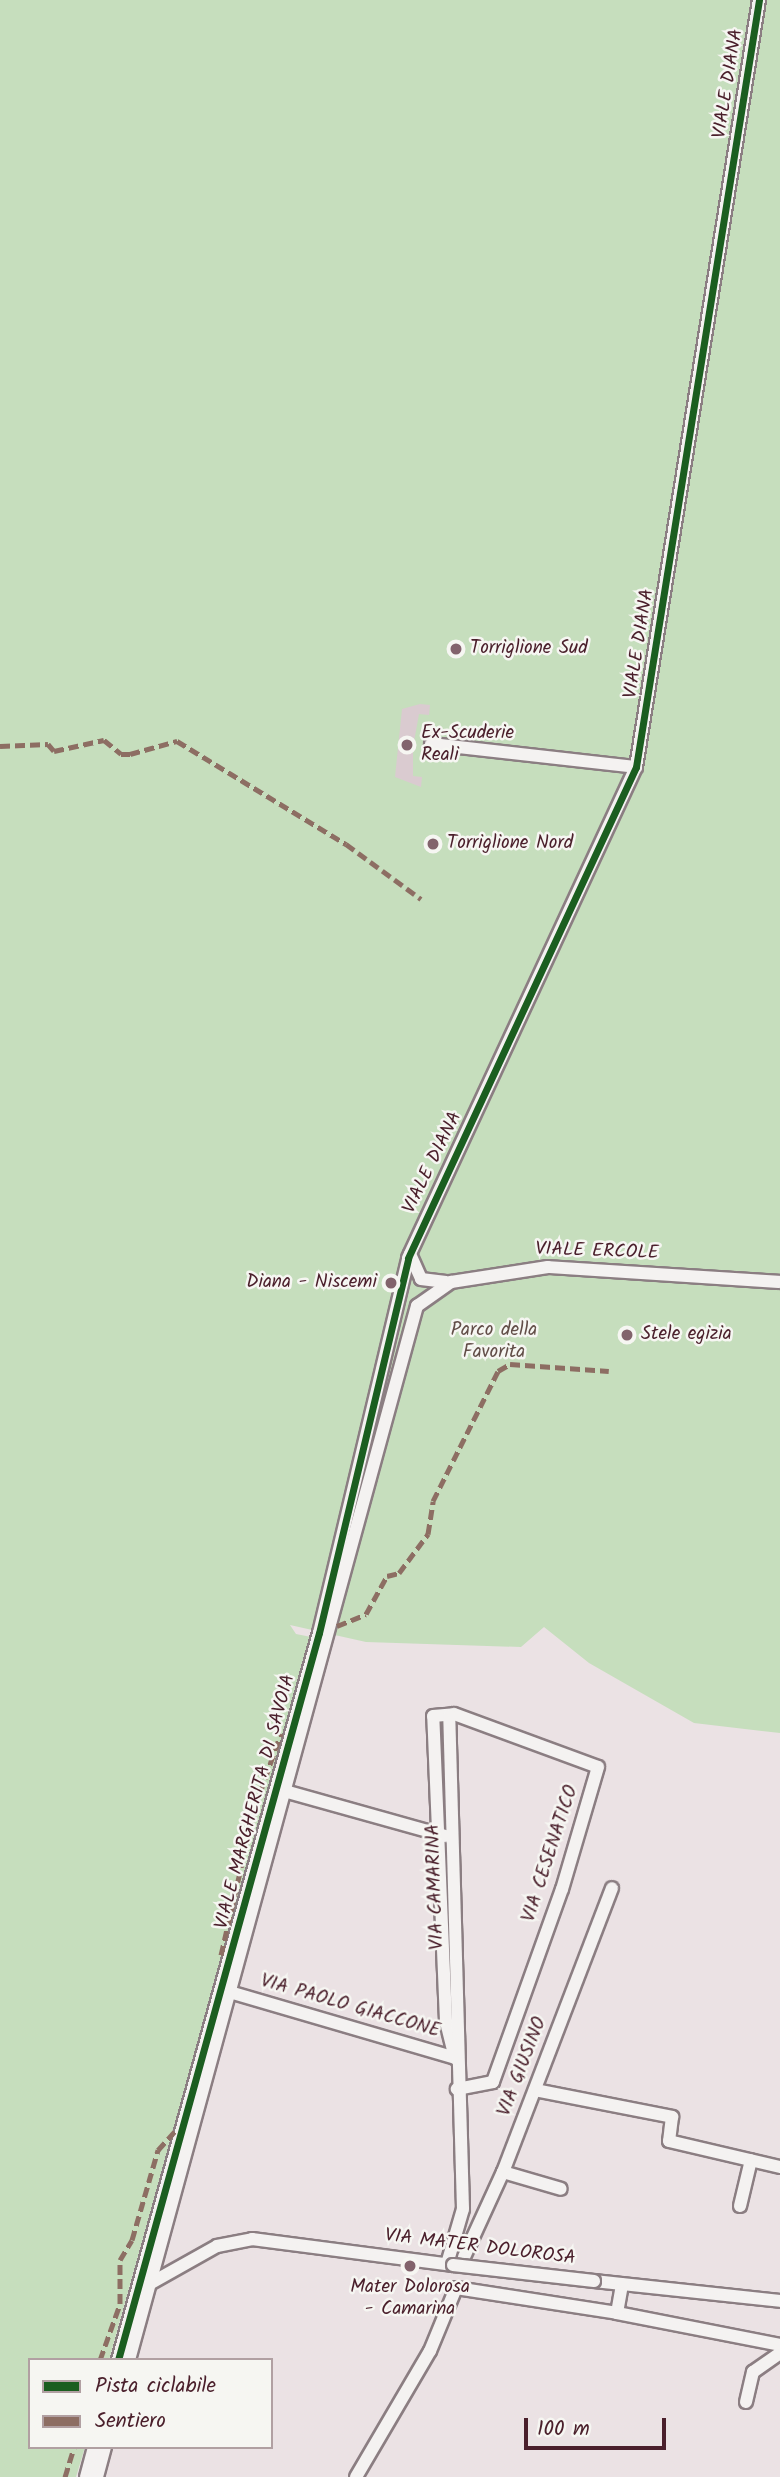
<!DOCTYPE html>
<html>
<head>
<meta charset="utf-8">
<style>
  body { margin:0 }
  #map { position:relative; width:780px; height:2477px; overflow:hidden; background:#ebe2e4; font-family:Kalam,sans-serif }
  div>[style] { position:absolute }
  .green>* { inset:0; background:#c6debd }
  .building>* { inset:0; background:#dacbd0 }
  .roads { filter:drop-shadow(2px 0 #8b7e82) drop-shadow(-2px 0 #8b7e82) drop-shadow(0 2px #8b7e82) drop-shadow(0 -2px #8b7e82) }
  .minor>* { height:12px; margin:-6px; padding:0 6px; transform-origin:6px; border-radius:6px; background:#f4f2f1 }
  .bridges { filter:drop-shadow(2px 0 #8b7e82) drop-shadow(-2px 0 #8b7e82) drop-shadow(0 2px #8b7e82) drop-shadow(0 -2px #8b7e82) }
  .minor-bridge>* { height:12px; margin:-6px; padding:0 6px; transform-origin:6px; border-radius:6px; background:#f4f2f1 }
  .quiet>* { height:5px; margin-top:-2.5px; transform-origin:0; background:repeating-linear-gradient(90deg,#8d6e63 0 10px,transparent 0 15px) }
  .cycleway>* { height:7px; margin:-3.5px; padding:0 3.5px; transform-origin:3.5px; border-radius:3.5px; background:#1b5e20 }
  .dots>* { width:19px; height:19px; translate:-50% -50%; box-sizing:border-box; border:4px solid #f6f6f2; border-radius:50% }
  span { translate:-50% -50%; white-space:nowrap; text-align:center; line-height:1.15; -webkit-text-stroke:5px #f6f6f2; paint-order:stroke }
  .street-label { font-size:19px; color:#4a1f2b }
  .poi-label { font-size:19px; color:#4a1f2b }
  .left { translate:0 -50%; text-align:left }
  .right { translate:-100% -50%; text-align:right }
  .park-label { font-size:19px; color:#624e48 }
  .legend { position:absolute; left:28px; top:2358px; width:245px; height:91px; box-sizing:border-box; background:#f6f6f2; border:2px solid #b1a0a2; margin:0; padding:9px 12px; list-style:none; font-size:21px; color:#4a1f2b }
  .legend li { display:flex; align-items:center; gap:14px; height:35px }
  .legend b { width:35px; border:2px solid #b1a0a2 }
  .scale { position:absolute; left:524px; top:2418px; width:142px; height:32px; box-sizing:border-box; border:4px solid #4a1f2b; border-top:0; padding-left:9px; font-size:21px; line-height:24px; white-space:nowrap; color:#4a1f2b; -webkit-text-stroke:5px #f6f6f2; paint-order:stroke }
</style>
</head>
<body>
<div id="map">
  <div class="green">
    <i style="clip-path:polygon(0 0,780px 0,780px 1733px,694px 1723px,589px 1663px,544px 1627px,521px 1647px,366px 1642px,290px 1625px,296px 1634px,311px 1637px,109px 2360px,30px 2360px,30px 2447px,85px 2447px,76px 2477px,0 2477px)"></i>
  </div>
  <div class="building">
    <i style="clip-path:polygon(420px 704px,430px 705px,429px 715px,419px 714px,413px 747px,413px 776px,422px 777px,421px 787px,395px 777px,402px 709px)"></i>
  </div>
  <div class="roads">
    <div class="minor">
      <i style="left:431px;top:744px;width:206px;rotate:6.4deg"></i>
      <i style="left:410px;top:1254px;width:27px;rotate:66deg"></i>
      <i style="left:421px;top:1279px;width:25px;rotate:7deg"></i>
      <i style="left:288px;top:1792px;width:164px;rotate:15.6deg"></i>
      <i style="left:233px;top:1993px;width:231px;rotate:16.3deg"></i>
      <i style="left:455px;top:2058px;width:38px;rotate:-104deg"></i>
      <i style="left:446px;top:2021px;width:305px;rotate:-92.4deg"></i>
      <i style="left:433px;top:1716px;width:21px;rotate:-5deg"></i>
      <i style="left:454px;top:1714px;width:153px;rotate:20.2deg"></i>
      <i style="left:598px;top:1767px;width:127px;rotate:106.4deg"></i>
      <i style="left:562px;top:1889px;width:205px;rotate:109.7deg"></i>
      <i style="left:493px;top:2082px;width:37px;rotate:169deg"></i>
      <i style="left:535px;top:2090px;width:140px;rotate:11.1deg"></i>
      <i style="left:672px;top:2117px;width:24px;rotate:97deg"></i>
      <i style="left:669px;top:2141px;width:114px;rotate:13.2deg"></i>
      <i style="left:503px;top:2172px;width:60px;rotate:16.3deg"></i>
      <i style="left:740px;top:2206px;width:47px;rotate:-76.6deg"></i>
      <i style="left:464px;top:2257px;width:94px;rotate:-65.4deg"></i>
      <i style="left:503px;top:2172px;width:304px;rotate:-69deg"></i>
      <i style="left:447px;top:2264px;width:57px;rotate:-73.8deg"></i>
      <i style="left:463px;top:2209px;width:494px;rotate:-91.6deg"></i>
      <i style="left:594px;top:2281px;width:187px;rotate:6.1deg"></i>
      <i style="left:144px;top:2287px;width:84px;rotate:-29.3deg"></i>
      <i style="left:217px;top:2246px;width:36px;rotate:-11deg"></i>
      <i style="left:252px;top:2239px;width:203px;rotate:7.4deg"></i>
      <i style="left:617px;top:2313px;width:166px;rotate:11.1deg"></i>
      <i style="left:118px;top:2360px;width:754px;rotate:-74.55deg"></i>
      <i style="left:319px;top:1633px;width:385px;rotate:-76.6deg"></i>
      <i style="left:408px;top:1258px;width:541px;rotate:-65.09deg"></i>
      <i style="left:636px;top:767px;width:777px;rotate:-80.89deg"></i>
      <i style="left:129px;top:2360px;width:1093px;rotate:-74.72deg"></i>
      <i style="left:417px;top:1306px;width:42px;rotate:-35.2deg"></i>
      <i style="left:451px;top:1282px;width:98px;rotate:-8.8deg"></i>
      <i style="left:548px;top:1267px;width:232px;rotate:3.7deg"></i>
      <i style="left:746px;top:2402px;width:31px;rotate:-77deg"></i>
      <i style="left:753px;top:2372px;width:33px;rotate:-35deg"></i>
      <i style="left:86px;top:2477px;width:31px;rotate:-75deg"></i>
      <i style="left:97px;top:2477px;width:31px;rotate:-75deg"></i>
      <i style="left:356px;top:2477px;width:146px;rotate:-59.6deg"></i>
      <i style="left:430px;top:2351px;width:68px;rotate:-67.6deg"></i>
      <i style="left:456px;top:2288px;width:163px;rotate:8.8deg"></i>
      <i style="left:617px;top:2313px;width:29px;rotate:-80deg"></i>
    </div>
  </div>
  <div class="bridges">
    <div class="minor-bridge">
      <i style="left:453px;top:2265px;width:142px;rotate:6.5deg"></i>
    </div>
  </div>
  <div class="quiet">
    <i style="left:0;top:746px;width:48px;rotate:-2.4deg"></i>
    <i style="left:48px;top:744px;width:9px;rotate:49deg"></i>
    <i style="left:54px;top:751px;width:51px;rotate:-12.4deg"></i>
    <i style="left:104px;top:740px;width:22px;rotate:39deg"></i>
    <i style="left:121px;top:754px;width:9px"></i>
    <i style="left:130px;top:754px;width:49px;rotate:-15.5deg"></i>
    <i style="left:177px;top:741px;width:198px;rotate:31.4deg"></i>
    <i style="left:346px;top:844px;width:93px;rotate:36.3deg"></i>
    <i style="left:337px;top:1626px;width:31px;rotate:-22deg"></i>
    <i style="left:366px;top:1614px;width:43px;rotate:-61.1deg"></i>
    <i style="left:387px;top:1576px;width:12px;rotate:-14deg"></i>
    <i style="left:399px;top:1573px;width:49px;rotate:-53.4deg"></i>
    <i style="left:428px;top:1534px;width:33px;rotate:-81deg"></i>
    <i style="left:433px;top:1501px;width:145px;rotate:-63.4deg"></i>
    <i style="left:498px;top:1371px;width:14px;rotate:-30deg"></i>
    <i style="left:510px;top:1364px;width:99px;rotate:4deg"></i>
    <i style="left:221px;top:1955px;width:152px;rotate:-77.1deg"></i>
    <i style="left:255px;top:1807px;width:78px;rotate:-70.6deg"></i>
    <i style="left:100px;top:2360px;width:59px;rotate:-70.3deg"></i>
    <i style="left:120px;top:2304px;width:44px;rotate:-90deg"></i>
    <i style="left:120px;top:2260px;width:23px;rotate:-59deg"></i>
    <i style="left:132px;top:2240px;width:94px;rotate:-73.9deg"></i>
    <i style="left:158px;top:2150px;width:25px;rotate:-48deg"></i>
    <i style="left:65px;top:2477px;width:31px;rotate:-73deg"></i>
  </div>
  <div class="cycleway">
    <i style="left:118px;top:2360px;width:754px;rotate:-74.55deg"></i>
    <i style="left:319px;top:1633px;width:385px;rotate:-76.6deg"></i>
    <i style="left:408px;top:1258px;width:541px;rotate:-65.09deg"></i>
    <i style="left:636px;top:767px;width:777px;rotate:-80.89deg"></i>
  </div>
  <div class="dots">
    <i style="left:456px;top:649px;background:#82636c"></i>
    <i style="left:407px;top:745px;background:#82636c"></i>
    <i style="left:433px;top:844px;background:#82636c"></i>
    <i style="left:391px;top:1283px;background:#82636c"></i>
    <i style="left:627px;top:1335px;background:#82636c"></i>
    <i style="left:410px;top:2266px;background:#82636c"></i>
  </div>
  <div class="street-label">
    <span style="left:729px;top:84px;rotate:-81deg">VIALE DIANA</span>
    <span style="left:640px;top:644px;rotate:-81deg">VIALE DIANA</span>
    <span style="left:433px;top:1163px;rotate:-64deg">VIALE DIANA</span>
    <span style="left:597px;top:1252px;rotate:2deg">VIALE ERCOLE</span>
    <span style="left:256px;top:1802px;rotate:-75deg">VIALE MARGHERITA DI SAVOIA</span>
    <span style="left:551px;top:1854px;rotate:-72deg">VIA CESENATICO</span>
    <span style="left:436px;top:1887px;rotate:-92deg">VIA CAMARINA</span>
    <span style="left:350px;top:2007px;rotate:16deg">VIA PAOLO GIACCONE</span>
    <span style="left:523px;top:2067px;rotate:-69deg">VIA GIUSINO</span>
    <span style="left:480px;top:2248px;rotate:7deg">VIA MATER DOLOROSA</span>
  </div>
  <div class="poi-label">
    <span class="left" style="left:470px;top:649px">Torriglione Sud</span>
    <span class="left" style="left:421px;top:745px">Ex-Scuderie<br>Reali</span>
    <span class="left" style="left:447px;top:844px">Torriglione Nord</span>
    <span class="right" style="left:377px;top:1283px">Diana - Niscemi</span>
    <span class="left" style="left:641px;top:1335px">Stele egizia</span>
    <span style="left:410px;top:2299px">Mater Dolorosa<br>- Camarina</span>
  </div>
  <div class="park-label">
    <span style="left:494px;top:1342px">Parco della<br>Favorita</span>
  </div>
  <ul class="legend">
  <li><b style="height:9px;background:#1b5e20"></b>Pista ciclabile</li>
  <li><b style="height:9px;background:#8d6e63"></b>Sentiero</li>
  </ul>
  <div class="scale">100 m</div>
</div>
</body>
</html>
